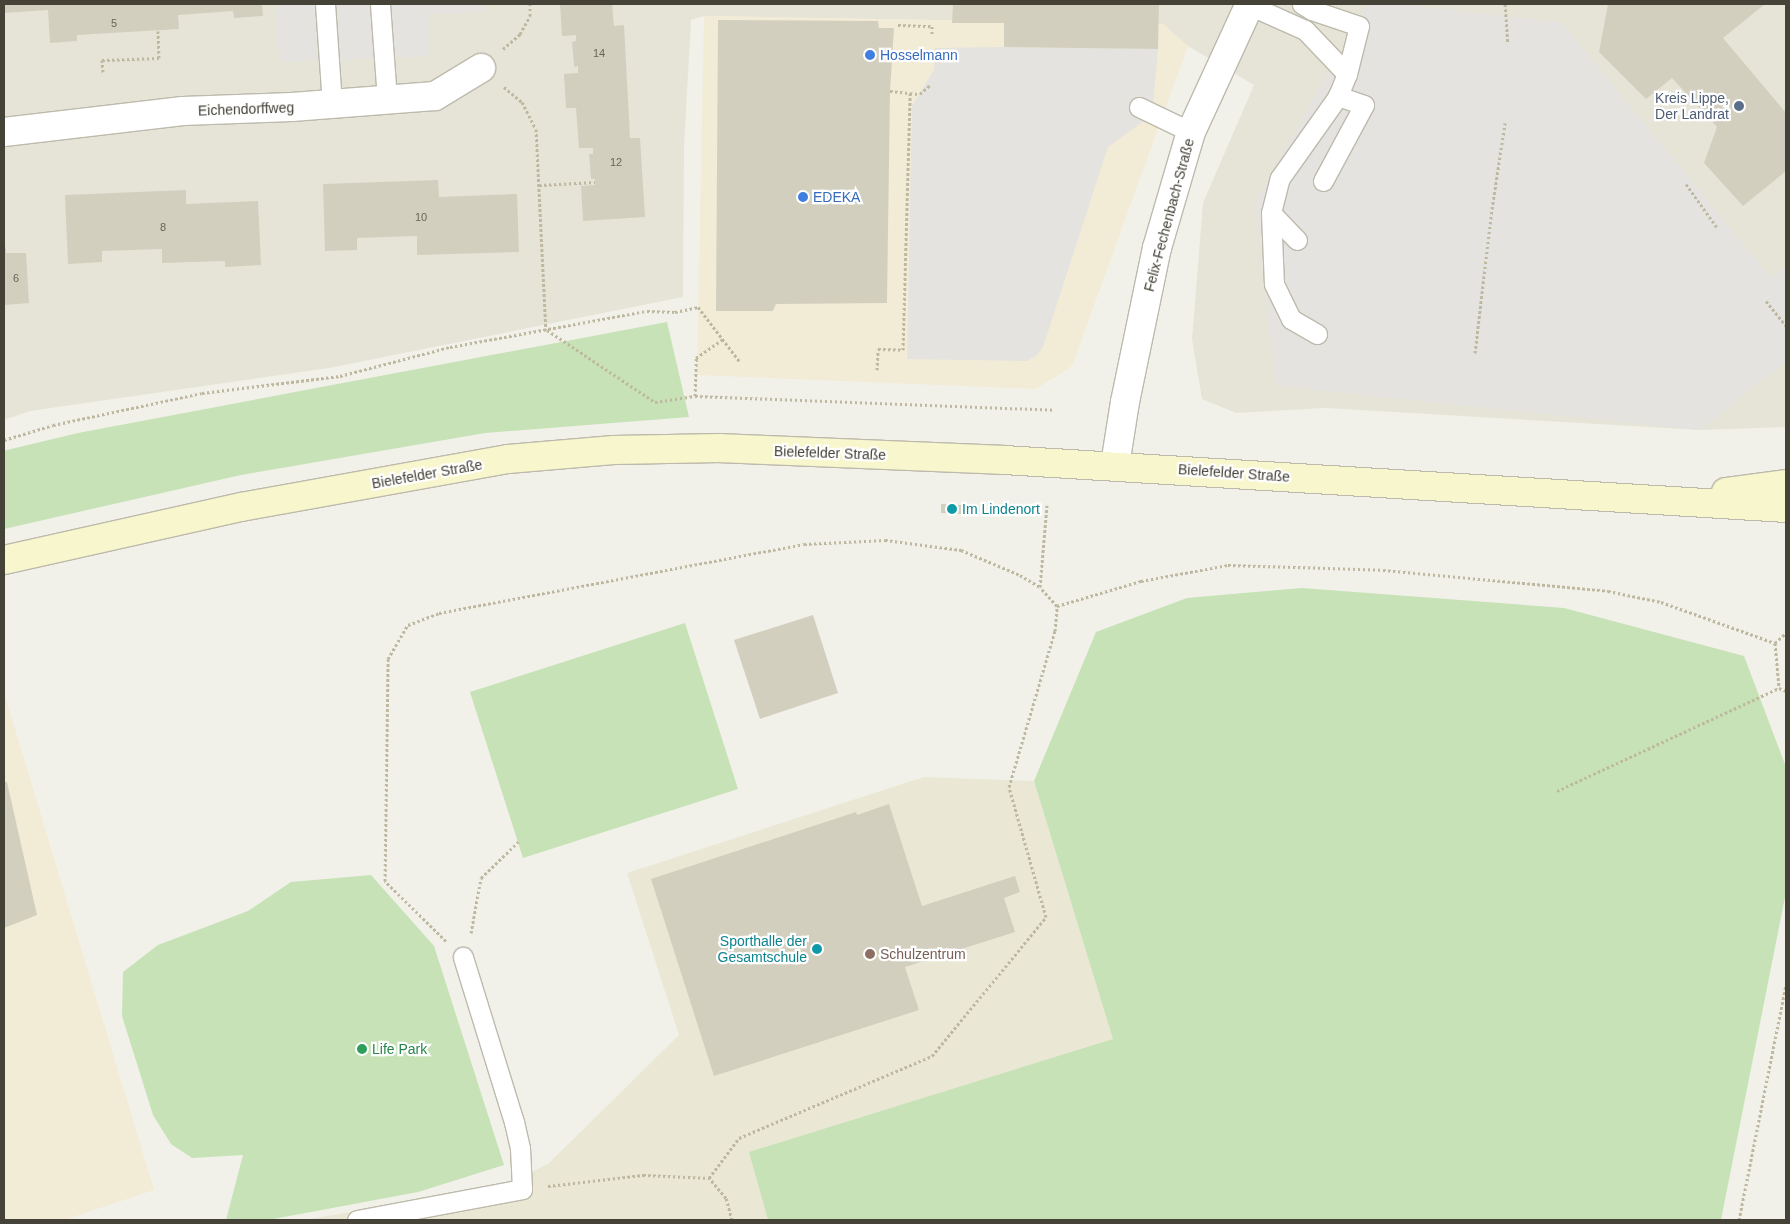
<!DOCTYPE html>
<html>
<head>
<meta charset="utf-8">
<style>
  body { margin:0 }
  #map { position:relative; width:1790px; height:1224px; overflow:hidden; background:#f2f1e9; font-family:Arial,sans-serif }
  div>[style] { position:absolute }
  .residential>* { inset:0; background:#e6e4d7 }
  .commercial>* { inset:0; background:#f2ebd6 }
  .education>* { inset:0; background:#eae8d4 }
  .green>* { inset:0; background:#c6e2b6 }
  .parking>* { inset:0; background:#e4e3e0 }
  .building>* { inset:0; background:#d3cfbf }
  .path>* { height:3px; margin-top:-1.5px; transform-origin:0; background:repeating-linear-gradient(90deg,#bdb89f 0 2.5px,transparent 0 5px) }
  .roads { filter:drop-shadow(1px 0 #bdbaac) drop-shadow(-1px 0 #bdbaac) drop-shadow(0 1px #bdbaac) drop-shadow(0 -1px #bdbaac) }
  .lane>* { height:19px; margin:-9.5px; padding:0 9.5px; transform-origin:9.5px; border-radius:9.5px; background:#fff }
  .street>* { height:28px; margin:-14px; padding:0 14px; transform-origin:14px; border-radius:14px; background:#fff }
  .secondary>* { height:28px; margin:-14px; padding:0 14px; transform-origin:14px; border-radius:14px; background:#f8f6cc }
  .dots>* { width:14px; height:14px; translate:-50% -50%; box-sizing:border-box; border:2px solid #fff; border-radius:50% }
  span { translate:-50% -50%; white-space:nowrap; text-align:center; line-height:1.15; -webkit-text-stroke:4.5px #fff; paint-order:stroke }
  .number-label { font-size:11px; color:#68655a }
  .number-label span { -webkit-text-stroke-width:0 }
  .shop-label { font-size:14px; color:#366cbe }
  .left { translate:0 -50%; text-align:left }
  .service-label { font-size:14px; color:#4e5e75 }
  .right { translate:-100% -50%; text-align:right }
  .street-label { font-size:14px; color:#454238 }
  .culture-label { font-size:14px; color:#0d838f }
  .education-label { font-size:14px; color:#785e54 }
  .leisure-label { font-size:14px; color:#27864d }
  .frame { position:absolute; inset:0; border:5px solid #454238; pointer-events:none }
</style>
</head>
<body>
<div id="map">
  <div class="residential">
    <i style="clip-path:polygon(4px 4px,1786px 4px,1786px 427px,1700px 430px,1326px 408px,1236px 413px,1202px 399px,1192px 339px,1203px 203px,1254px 85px,1188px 46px,1159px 24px,704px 16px,691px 20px,684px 147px,683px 297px,329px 368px,30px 411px,4px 420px)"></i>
  </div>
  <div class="commercial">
    <i style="clip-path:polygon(704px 16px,1163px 24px,1188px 46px,1072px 366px,1036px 389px,697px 375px)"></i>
    <i style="clip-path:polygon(4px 692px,154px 1190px,64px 1220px,4px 1220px)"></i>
  </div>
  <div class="education">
    <i style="clip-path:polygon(924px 777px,1034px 781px,1114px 1039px,750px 1152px,768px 1220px,304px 1220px,507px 1185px,549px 1163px,679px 1035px,627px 873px)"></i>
  </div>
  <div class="green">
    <i style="clip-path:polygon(667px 322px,689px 417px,485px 433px,241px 475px,4px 529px,4px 451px,7px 450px,78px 433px)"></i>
    <i style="clip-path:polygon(1302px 588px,1564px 608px,1744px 656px,1786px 767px,1786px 892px,1721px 1220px,768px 1220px,749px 1152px,1113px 1039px,1034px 781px,1096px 632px,1187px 598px)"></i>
    <i style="clip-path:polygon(685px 623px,738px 789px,523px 858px,470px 692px)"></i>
    <i style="clip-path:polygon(371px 875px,434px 946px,504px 1165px,418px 1192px,268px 1220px,226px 1220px,243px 1155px,192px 1158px,171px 1144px,153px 1115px,122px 1016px,123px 972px,158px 945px,248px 911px,291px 882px)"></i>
  </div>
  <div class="parking">
    <i style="clip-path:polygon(276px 4px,483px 4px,484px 12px,428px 14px,430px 56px,279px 62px)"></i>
    <i style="clip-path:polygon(1366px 4px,1403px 4px,1562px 23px,1771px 278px,1786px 266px,1786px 362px,1700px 430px,1276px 386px,1255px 203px)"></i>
    <i style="clip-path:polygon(1004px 47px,1158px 49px,1152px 115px,1108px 147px,1043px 347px,1036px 356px,1027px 361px,907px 359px,912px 106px,934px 70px,935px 48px)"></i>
  </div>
  <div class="building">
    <i style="clip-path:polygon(4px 4px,262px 4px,263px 16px,234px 18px,233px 11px,178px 15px,179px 29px,77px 35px,77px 41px,50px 43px,48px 10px,4px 13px)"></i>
    <i style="clip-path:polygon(560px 4px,612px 4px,614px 26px,624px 25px,630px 138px,640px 138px,645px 217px,583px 221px,581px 186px,595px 185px,595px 179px,591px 179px,589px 154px,593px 154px,593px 148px,579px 148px,576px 108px,566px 108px,564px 74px,578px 73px,578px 66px,574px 67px,574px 64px,572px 42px,576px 41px,576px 35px,562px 36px)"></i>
    <i style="clip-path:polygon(953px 4px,1159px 4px,1158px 49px,1004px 47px,1004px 23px,952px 23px)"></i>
    <i style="clip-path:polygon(1608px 4px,1765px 4px,1723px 38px,1786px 113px,1786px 171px,1743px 206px,1704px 163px,1717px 127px,1672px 78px,1646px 99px,1599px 52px)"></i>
    <i style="clip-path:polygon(718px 20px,878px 21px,879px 28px,894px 28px,890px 91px,887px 303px,776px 304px,773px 311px,716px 311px)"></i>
    <i style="clip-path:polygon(438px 180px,439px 197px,517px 194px,519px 252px,417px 255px,417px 236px,357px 238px,357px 250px,325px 251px,323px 184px)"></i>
    <i style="clip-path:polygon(186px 190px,186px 204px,258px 201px,261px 265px,225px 267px,225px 261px,162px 263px,162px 249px,102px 251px,102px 262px,68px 264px,65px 195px)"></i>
    <i style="clip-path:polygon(6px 247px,6px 253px,26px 253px,29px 303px,4px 305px,4px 248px)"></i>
    <i style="clip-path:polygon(941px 504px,963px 505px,962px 514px,941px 513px)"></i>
    <i style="clip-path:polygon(813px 615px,838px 693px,760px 719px,734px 640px)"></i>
    <i style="clip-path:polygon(4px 782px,7px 782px,37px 915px,4px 928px)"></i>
    <i style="clip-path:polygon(889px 804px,922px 906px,1015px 876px,1020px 892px,1004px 898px,1015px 932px,905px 967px,919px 1010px,714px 1076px,651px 879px,856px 812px,857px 815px)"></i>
  </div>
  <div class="path">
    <i style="left:1505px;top:4px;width:39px;rotate:86deg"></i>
    <i style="left:898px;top:25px;width:34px;rotate:2deg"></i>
    <i style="left:932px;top:26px;width:9px;rotate:90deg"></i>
    <i style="left:503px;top:49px;width:23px;rotate:-41deg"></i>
    <i style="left:520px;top:34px;width:21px;rotate:-61deg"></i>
    <i style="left:530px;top:16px;width:12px;rotate:-90deg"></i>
    <i style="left:103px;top:72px;width:12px;rotate:-95deg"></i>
    <i style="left:102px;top:60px;width:57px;rotate:-2deg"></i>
    <i style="left:159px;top:58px;width:27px;rotate:-92deg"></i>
    <i style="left:504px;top:87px;width:23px;rotate:40deg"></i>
    <i style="left:522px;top:102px;width:30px;rotate:63deg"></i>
    <i style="left:536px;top:129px;width:201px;rotate:87.2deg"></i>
    <i style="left:890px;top:91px;width:30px;rotate:6deg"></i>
    <i style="left:920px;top:94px;width:13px;rotate:-42deg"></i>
    <i style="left:1686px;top:184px;width:55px;rotate:54.6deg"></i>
    <i style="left:539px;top:185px;width:56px;rotate:-3.1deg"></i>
    <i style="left:1766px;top:301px;width:32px;rotate:51deg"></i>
    <i style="left:547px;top:330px;width:130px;rotate:33.7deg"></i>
    <i style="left:655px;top:402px;width:40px;rotate:-8.5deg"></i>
    <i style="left:695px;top:396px;width:360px;rotate:2.2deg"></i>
    <i style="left:1475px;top:353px;width:145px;rotate:-83.3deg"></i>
    <i style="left:1492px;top:209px;width:87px;rotate:-81.4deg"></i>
    <i style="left:877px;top:370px;width:21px;rotate:-87deg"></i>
    <i style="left:878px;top:349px;width:25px;rotate:2deg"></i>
    <i style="left:903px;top:350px;width:257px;rotate:-88.4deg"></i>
    <i style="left:695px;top:396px;width:38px;rotate:-88deg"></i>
    <i style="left:696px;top:358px;width:33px;rotate:-35deg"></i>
    <i style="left:4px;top:440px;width:51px;rotate:-17deg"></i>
    <i style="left:53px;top:425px;width:152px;rotate:-12.1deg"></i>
    <i style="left:202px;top:393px;width:139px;rotate:-7deg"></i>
    <i style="left:340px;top:376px;width:114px;rotate:-14.8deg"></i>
    <i style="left:450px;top:347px;width:200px;rotate:-10.4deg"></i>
    <i style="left:647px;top:311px;width:28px;rotate:2deg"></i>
    <i style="left:675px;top:312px;width:24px;rotate:-12deg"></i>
    <i style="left:698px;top:307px;width:69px;rotate:52.6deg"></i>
    <i style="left:1057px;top:606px;width:88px;rotate:-16.6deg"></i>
    <i style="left:1141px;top:581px;width:88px;rotate:-10.4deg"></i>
    <i style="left:1228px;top:565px;width:155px;rotate:1.8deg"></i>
    <i style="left:1383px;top:570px;width:226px;rotate:5.3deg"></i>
    <i style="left:1608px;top:591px;width:54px;rotate:11.7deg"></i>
    <i style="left:1661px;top:602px;width:121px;rotate:19.8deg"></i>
    <i style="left:1775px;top:643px;width:45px;rotate:84.9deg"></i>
    <i style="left:1775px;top:643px;width:15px;rotate:-42deg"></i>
    <i style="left:1557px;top:791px;width:245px;rotate:-24.9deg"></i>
    <i style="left:1779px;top:688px;width:8px;rotate:23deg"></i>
    <i style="left:471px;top:933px;width:56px;rotate:-79.7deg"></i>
    <i style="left:481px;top:878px;width:52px;rotate:-44.2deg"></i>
    <i style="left:446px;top:941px;width:86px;rotate:-135.5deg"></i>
    <i style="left:385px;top:881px;width:222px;rotate:-89.2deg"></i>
    <i style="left:388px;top:659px;width:39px;rotate:-60deg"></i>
    <i style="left:408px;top:625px;width:33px;rotate:-21deg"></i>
    <i style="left:439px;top:613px;width:371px;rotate:-10.7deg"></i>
    <i style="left:804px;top:544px;width:81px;rotate:-2.8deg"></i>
    <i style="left:885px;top:540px;width:77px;rotate:7.5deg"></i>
    <i style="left:961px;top:550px;width:64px;rotate:23deg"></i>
    <i style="left:1020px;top:575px;width:23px;rotate:31deg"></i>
    <i style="left:548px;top:1186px;width:96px;rotate:-6.6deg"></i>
    <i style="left:643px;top:1175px;width:66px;rotate:2.6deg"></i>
    <i style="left:732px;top:1220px;width:23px;rotate:-105deg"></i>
    <i style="left:726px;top:1198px;width:26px;rotate:-130deg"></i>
    <i style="left:709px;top:1178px;width:50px;rotate:-53.1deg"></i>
    <i style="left:739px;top:1138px;width:210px;rotate:-23deg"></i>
    <i style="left:932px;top:1056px;width:180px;rotate:-50.6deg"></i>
    <i style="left:1046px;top:917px;width:135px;rotate:-105.9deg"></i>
    <i style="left:1009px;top:787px;width:163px;rotate:-73.6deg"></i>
    <i style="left:1055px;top:631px;width:25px;rotate:-85deg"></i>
    <i style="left:1057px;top:606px;width:25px;rotate:-132deg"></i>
    <i style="left:1040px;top:587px;width:82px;rotate:-85.1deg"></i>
    <i style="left:1739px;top:1220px;width:240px;rotate:-78.7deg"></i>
  </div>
  <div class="roads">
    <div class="lane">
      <i style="left:325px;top:4px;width:100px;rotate:86deg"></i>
      <i style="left:380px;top:4px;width:96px;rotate:85.8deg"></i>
      <i style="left:1249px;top:5px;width:61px;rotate:24.1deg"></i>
      <i style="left:1305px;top:30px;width:61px;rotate:46.3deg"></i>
      <i style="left:1139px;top:107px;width:58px;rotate:25.7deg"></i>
      <i style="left:1323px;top:181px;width:86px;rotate:-61.7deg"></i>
      <i style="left:1364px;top:105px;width:28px;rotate:-161deg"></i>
      <i style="left:1271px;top:213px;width:36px;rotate:-76deg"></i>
      <i style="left:1280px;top:178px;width:100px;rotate:-54.7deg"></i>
      <i style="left:1338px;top:96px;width:24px;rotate:-68deg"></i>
      <i style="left:1347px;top:74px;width:49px;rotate:-76deg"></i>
      <i style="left:1359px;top:26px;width:50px;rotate:-161.2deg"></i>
      <i style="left:1312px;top:10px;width:12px;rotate:-149deg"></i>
      <i style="left:1297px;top:240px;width:37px;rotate:-134deg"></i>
      <i style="left:1271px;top:213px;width:71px;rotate:87.6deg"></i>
      <i style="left:1274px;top:284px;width:39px;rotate:64deg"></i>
      <i style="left:1291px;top:319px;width:30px;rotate:30deg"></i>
      <i style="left:357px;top:1220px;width:168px;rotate:-10.6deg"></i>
      <i style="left:522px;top:1189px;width:41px;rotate:-92.8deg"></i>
      <i style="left:520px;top:1148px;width:27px;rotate:-103deg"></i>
      <i style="left:514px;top:1122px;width:173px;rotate:-107.2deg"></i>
    </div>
    <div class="street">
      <i style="left:4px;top:132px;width:180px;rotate:-6.7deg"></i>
      <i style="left:183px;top:111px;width:109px;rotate:-2.1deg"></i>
      <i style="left:292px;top:107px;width:143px;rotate:-4.4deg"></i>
      <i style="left:435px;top:96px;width:54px;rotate:-31.3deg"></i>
      <i style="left:1115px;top:465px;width:64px;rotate:-81deg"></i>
      <i style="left:1125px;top:402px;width:157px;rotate:-78.3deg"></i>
      <i style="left:1157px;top:248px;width:121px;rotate:-73.7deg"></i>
      <i style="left:1191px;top:132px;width:141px;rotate:-65.3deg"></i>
    </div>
    <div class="secondary">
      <i style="left:1726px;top:492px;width:61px;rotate:-7.6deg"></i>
      <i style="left:4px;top:560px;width:243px;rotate:-12.6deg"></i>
      <i style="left:241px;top:507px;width:271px;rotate:-10.2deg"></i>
      <i style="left:508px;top:459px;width:106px;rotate:-4.9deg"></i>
      <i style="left:614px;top:450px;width:106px;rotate:-1.1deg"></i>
      <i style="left:720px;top:448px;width:284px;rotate:2.4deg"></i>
      <i style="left:1004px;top:460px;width:783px;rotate:3.51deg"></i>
    </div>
  </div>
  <div class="dots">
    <i style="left:870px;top:55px;background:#3f7fe0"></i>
    <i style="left:1739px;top:106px;background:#5c6f8a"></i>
    <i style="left:803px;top:197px;background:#3f7fe0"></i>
    <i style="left:952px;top:509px;background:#0f9aa8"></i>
    <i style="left:817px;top:949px;background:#0f9aa8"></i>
    <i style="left:870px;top:954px;background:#8d6e63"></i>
    <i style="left:362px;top:1049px;background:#2e9e5b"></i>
  </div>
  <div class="number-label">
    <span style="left:114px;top:23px">5</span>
    <span style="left:599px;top:53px">14</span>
    <span style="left:616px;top:162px">12</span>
    <span style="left:421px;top:217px">10</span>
    <span style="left:163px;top:227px">8</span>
    <span style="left:16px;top:278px">6</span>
  </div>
  <div class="shop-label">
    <span class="left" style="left:880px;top:55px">Hosselmann</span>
    <span class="left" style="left:813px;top:197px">EDEKA</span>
  </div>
  <div class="service-label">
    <span class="right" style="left:1729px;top:106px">Kreis Lippe,<br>Der Landrat</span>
  </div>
  <div class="street-label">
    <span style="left:246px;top:109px;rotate:-2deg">Eichendorffweg</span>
    <span style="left:1169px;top:215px;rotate:-75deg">Felix-Fechenbach-Straße</span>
    <span style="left:830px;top:453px;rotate:2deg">Bielefelder Straße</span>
    <span style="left:1234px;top:473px;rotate:4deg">Bielefelder Straße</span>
    <span style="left:427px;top:474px;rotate:-10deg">Bielefelder Straße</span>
  </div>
  <div class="culture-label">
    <span class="left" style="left:962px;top:509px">Im Lindenort</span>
    <span class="right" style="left:807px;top:949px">Sporthalle der<br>Gesamtschule</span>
  </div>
  <div class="education-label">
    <span class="left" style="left:880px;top:954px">Schulzentrum</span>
  </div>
  <div class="leisure-label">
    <span class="left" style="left:372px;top:1049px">Life Park</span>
  </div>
  <div class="frame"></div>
</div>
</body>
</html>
